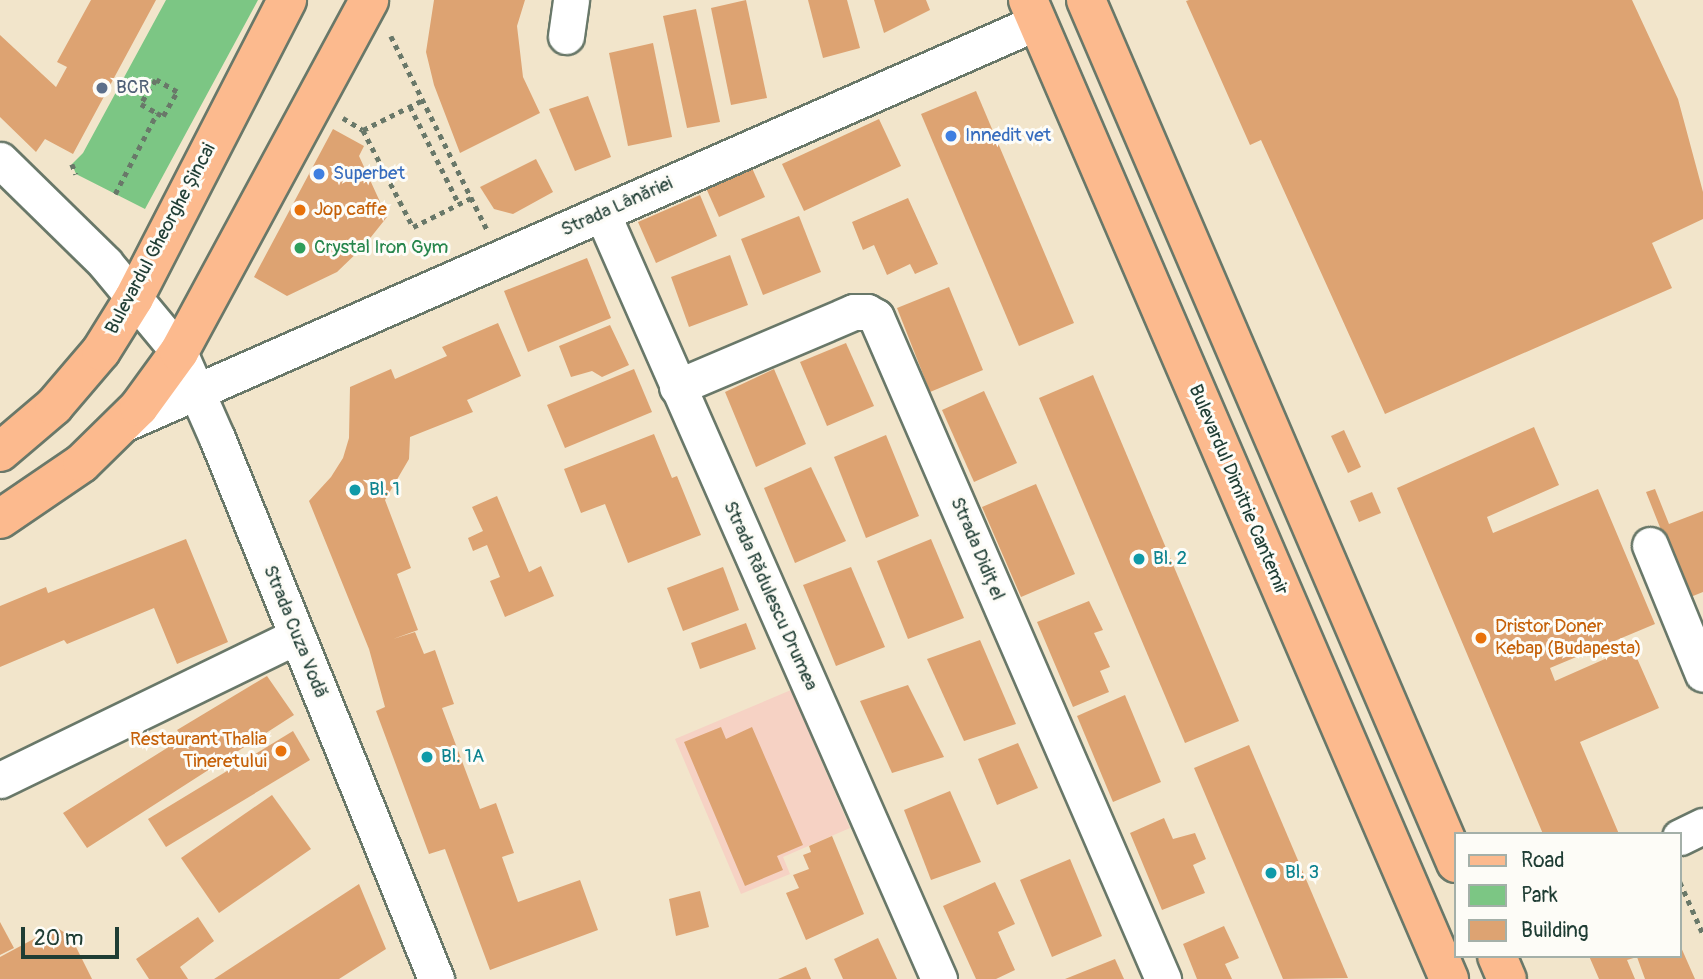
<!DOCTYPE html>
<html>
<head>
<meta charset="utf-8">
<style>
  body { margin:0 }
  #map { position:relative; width:1703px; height:979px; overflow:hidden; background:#f2e5cb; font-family:Pangolin,sans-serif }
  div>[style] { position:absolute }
  .built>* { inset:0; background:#f6d2c4 }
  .green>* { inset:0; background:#7cc684 }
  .building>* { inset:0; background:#dda372 }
  .path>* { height:4.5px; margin-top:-2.25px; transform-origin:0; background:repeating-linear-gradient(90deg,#697869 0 5px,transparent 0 10px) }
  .roads { filter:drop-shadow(2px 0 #697869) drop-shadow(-2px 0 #697869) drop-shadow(0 2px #697869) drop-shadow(0 -2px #697869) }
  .minor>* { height:35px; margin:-17.5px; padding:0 17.5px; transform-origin:17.5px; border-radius:17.5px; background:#fff }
  .major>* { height:38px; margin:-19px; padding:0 19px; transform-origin:19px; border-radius:19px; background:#fcba8e }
  .dots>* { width:19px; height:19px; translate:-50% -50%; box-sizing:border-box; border:4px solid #fdfcf7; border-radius:50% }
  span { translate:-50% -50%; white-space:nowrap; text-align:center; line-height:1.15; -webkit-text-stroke:6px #fdfcf7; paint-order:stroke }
  .service-label { font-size:19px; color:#4e5e75 }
  .left { translate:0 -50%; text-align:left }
  .shop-label { font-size:19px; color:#366cbe }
  .street-label { font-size:19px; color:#1f3d34 }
  .food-label { font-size:19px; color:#c56008 }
  .right { translate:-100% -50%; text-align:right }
  .leisure-label { font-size:19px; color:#27864d }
  .culture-label { font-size:19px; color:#0d838f }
  .legend { position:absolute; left:1454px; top:832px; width:228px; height:126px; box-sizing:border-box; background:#fdfcf7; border:2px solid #a4b0a9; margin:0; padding:9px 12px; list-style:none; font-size:21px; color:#1f3d34 }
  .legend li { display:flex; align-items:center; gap:14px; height:35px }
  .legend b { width:35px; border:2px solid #a4b0a9 }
  .scale { position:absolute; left:21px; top:927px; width:98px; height:32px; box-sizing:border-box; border:4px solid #1f3d34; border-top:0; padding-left:9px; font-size:21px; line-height:24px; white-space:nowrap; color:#1f3d34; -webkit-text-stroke:5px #fdfcf7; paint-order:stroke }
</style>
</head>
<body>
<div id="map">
  <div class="built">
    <i style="clip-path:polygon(791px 690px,850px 828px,783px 857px,790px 874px,741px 894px,675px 739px)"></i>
  </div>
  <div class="green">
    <i style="clip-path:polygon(166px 0,258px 0,145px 209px,76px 174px,72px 164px,83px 153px)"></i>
  </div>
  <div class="building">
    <i style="clip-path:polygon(91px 0,156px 0,73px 154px,45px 139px,36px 152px,0 117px,0 35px,56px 87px,67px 67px,57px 62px)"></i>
    <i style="clip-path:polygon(434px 0,525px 0,517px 26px,523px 77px,540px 113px,460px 153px,434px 85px,426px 52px)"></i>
    <i style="clip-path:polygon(746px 0,767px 98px,731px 105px,711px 8px)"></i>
    <i style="clip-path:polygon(808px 0,847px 0,860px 48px,823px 58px)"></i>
    <i style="clip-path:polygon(874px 0,926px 0,930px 10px,884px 33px)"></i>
    <i style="clip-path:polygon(1189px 0,1632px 0,1678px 99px,1703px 192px,1703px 219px,1652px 243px,1672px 288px,1385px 414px,1261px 140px,1250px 145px,1186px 1px)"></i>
    <i style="clip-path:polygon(696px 9px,720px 122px,687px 128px,663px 16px)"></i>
    <i style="clip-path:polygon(653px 43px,672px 137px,628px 146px,609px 53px)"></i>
    <i style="clip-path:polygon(976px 91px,1074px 323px,1019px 346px,921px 114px)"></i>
    <i style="clip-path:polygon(588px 96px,611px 157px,575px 171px,549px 109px)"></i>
    <i style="clip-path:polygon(879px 119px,901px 166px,804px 211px,782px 164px)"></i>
    <i style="clip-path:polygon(333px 129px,364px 146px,359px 156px,387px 217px,363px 247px,337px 272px,287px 296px,254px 277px)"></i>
    <i style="clip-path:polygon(536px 159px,553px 192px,513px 214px,494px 209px,480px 187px)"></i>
    <i style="clip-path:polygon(752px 168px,765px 197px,719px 217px,706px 188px)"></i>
    <i style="clip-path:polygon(700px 195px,717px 236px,656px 263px,638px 222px)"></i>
    <i style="clip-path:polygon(908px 198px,938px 264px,915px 274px,910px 264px,887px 275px,874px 245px,863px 250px,852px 222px)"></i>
    <i style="clip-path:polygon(799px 216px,821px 272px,763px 295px,741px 239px)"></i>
    <i style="clip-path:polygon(730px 255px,748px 305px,689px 327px,671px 277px)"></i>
    <i style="clip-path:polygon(587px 258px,611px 318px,528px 352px,504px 291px)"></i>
    <i style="clip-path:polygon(949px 287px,983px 370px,930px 392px,897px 308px)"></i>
    <i style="clip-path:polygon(498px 323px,521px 376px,467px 400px,473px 412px,410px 437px,409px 459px,385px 500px,411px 568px,397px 574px,418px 630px,393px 639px,415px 632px,424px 654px,435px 650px,454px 704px,442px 708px,480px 809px,496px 803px,514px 853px,502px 857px,518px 902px,580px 880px,598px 930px,490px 970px,445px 849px,429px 854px,376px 711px,385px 707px,369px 649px,309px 501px,331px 477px,343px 458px,349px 438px,350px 387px,391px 369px,395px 379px,447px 356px,442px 347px)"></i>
    <i style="clip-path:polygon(610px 325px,629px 365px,602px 377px,592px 371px,571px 377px,559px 346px)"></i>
    <i style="clip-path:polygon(846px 343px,874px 406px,827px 426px,800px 362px)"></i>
    <i style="clip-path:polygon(634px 369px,652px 412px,565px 448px,547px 405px)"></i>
    <i style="clip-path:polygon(774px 369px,806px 444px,756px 467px,725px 392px)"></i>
    <i style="clip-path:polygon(1093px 375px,1239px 721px,1185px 743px,1039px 398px)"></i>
    <i style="clip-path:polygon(984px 391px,1017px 463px,974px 482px,942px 410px)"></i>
    <i style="clip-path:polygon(1534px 427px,1559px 485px,1487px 517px,1493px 533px,1598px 489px,1655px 624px,1550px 668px,1555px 681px,1632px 647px,1659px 708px,1580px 742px,1619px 834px,1543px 834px,1397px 488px)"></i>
    <i style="clip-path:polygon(1344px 430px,1361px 467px,1348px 473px,1331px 436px)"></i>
    <i style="clip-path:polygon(654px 434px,672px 478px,677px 476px,701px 535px,628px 563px,605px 504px,581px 513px,564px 469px)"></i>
    <i style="clip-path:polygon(886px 435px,919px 516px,866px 538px,834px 457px)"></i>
    <i style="clip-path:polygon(811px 467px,846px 541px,795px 563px,764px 488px)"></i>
    <i style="clip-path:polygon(1036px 484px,1075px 574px,1021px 597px,982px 507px)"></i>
    <i style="clip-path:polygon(1655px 489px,1669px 524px,1703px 511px,1703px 592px,1688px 598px,1646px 492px)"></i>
    <i style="clip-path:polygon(1372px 492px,1381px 513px,1359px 522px,1350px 501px)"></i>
    <i style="clip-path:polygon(497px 496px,529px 572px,541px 566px,554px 596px,505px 617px,490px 581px,500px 577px,487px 545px,473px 551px,468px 538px,483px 531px,472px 507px)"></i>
    <i style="clip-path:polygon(186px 539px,228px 642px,177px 664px,154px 608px,67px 644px,64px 640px,0 667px,0 606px,46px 587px,48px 593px)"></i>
    <i style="clip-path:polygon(931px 539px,964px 618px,908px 639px,877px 561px)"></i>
    <i style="clip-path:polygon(723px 567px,739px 610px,683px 631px,667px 588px)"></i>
    <i style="clip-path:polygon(851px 567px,885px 647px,836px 666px,803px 585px)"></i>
    <i style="clip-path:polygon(1089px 601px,1103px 630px,1094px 633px,1110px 667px,1100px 671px,1109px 692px,1073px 707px,1037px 622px)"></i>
    <i style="clip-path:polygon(746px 623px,756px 649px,700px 669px,691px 643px)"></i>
    <i style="clip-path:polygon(980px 640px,1016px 724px,964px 741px,927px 659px)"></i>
    <i style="clip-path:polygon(267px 676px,294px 715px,87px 848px,63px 813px,183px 738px,177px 730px)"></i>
    <i style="clip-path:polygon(908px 685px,944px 757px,892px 773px,860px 701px)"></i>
    <i style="clip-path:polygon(1125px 695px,1161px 782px,1113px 802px,1077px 716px)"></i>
    <i style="clip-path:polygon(721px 727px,726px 739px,752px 727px,803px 845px,777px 856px,783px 870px,745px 886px,684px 742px)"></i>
    <i style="clip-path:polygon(293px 731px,310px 760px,166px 847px,148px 819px)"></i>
    <i style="clip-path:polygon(1018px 743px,1038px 788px,997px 805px,978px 759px)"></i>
    <i style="clip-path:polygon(1249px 745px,1348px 978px,1283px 979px,1194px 768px)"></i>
    <i style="clip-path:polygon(950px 791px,981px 862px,931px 880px,904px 810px)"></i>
    <i style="clip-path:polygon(272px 795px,311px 849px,219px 913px,181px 858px)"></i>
    <i style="clip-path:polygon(1164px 818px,1173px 839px,1195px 833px,1206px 859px,1193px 865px,1205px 893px,1162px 910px,1130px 833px)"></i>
    <i style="clip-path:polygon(832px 836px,864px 914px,806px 940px,786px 893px,799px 888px,793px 875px,809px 869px,803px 855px,811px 852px,809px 846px)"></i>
    <i style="clip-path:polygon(1070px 859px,1102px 936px,1052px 957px,1020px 880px)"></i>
    <i style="clip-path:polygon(995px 882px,1015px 924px,998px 932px,1015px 970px,996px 979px,976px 979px,943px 906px)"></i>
    <i style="clip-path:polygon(359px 884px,386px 949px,339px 979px,214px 979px)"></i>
    <i style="clip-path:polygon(700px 891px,709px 927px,676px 936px,669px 899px)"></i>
    <i style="clip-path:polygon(198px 917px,214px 941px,180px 967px,188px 979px,149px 979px,136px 959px)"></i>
    <i style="clip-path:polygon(0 922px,14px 948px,0 955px)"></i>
    <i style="clip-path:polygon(1224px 926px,1239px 958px,1225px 964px,1232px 979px,1197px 979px,1183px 944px)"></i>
    <i style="clip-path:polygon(56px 927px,71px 937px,92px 979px,0 979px,0 957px)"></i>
    <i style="clip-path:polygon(878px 938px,897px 979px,843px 979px,834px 959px)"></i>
    <i style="clip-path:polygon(1680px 945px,1695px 979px,1645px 979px,1637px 957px,1627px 960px,1635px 979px,1599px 979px,1589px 956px,1680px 956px)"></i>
    <i style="clip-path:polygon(1115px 959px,1124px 979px,1065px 979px)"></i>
    <i style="clip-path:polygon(806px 967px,811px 979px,778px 979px)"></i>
  </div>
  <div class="path">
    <i style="left:391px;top:36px;width:216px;rotate:63.6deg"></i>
    <i style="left:410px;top:106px;width:110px;rotate:63.4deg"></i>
    <i style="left:343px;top:118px;width:23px;rotate:31deg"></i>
    <i style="left:363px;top:130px;width:109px;rotate:62.7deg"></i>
    <i style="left:413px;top:227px;width:65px;rotate:-26.6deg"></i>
    <i style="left:363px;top:130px;width:67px;rotate:-26.6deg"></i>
    <i style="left:72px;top:164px;width:11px;rotate:68deg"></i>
    <i style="left:115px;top:194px;width:91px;rotate:-62.6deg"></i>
    <i style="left:157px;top:113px;width:7px;rotate:27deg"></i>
    <i style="left:163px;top:116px;width:28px;rotate:-60deg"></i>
    <i style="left:177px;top:92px;width:24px;rotate:-150deg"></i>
    <i style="left:156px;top:80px;width:28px;rotate:122deg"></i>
    <i style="left:141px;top:104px;width:18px;rotate:29deg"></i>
    <i style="left:1680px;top:882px;width:57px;rotate:66.1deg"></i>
  </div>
  <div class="roads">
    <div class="minor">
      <i style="left:566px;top:36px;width:36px;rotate:-82deg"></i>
      <i style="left:0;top:160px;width:147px;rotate:44.4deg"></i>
      <i style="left:105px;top:263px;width:116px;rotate:50.3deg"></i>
      <i style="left:179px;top:352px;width:94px;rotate:66.2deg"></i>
      <i style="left:217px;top:438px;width:584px;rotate:67.96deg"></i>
      <i style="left:602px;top:213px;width:837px;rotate:66.25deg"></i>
      <i style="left:677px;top:387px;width:192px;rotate:-23deg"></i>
      <i style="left:854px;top:312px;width:13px"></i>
      <i style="left:867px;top:312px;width:10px;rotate:29deg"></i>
      <i style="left:876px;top:317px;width:722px;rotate:66.56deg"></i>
      <i style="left:123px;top:424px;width:998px;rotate:-23.74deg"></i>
      <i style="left:1650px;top:545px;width:139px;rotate:67.7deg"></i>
      <i style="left:0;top:780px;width:330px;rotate:-25.9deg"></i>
      <i style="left:1680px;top:837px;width:25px;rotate:-26deg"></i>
    </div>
    <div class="major">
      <i style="left:1028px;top:0;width:1066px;rotate:66.73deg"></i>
      <i style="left:1086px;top:0;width:939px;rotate:66.79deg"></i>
      <i style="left:0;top:452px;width:71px;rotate:-40.4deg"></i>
      <i style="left:54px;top:406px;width:72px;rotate:-49.5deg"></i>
      <i style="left:101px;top:351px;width:62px;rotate:-58.1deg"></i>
      <i style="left:134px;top:298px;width:335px;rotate:-62.8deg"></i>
      <i style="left:0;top:519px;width:99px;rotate:-34.3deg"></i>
      <i style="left:82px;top:463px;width:80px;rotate:-44.5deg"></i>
      <i style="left:139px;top:407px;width:68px;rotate:-54deg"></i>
      <i style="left:179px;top:352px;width:400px;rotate:-61.6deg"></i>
      <i style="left:1497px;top:956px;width:25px;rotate:67deg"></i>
    </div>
  </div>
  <div class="dots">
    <i style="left:102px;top:88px;background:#5c6f8a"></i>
    <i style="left:951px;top:136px;background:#3f7fe0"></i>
    <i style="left:319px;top:174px;background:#3f7fe0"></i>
    <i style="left:300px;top:210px;background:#e8710a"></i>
    <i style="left:300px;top:248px;background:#2e9e5b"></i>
    <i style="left:355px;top:490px;background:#0f9aa8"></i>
    <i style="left:1139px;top:559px;background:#0f9aa8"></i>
    <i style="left:1481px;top:638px;background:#e8710a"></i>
    <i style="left:281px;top:751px;background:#e8710a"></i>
    <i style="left:427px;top:757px;background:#0f9aa8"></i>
    <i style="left:1271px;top:873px;background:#0f9aa8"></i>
  </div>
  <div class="service-label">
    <span class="left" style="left:116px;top:88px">BCR</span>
  </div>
  <div class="shop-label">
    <span class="left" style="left:965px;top:136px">Innedit vet</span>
    <span class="left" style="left:333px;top:174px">Superbet</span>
  </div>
  <div class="street-label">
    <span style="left:617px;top:207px;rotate:-24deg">Strada Lânăriei</span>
    <span style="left:161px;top:239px;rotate:-62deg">Bulevardul Gheorghe Șincai</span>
    <span style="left:1238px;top:490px;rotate:67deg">Bulevardul Dimitrie Cantemir</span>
    <span style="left:977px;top:549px;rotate:67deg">Strada Didițel</span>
    <span style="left:770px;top:596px;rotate:66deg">Strada Rădulescu Drumea</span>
    <span style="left:295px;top:632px;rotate:68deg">Strada Cuza Vodă</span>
  </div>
  <div class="food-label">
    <span class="left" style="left:314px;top:210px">Jop caffe</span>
    <span class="left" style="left:1495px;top:638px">Dristor Doner<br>Kebap (Budapesta)</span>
    <span class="right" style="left:267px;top:751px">Restaurant Thalia<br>Tineretului</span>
  </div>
  <div class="leisure-label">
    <span class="left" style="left:314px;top:248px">Crystal Iron Gym</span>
  </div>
  <div class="culture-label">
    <span class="left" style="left:369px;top:490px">Bl. 1</span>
    <span class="left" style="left:1153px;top:559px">Bl. 2</span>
    <span class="left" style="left:441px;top:757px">Bl. 1A</span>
    <span class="left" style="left:1285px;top:873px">Bl. 3</span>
  </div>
  <ul class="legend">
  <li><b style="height:9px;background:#fcba8e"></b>Road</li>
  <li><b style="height:19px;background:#7cc684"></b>Park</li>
  <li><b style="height:19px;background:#dda372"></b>Building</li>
  </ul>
  <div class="scale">20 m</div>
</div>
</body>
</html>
